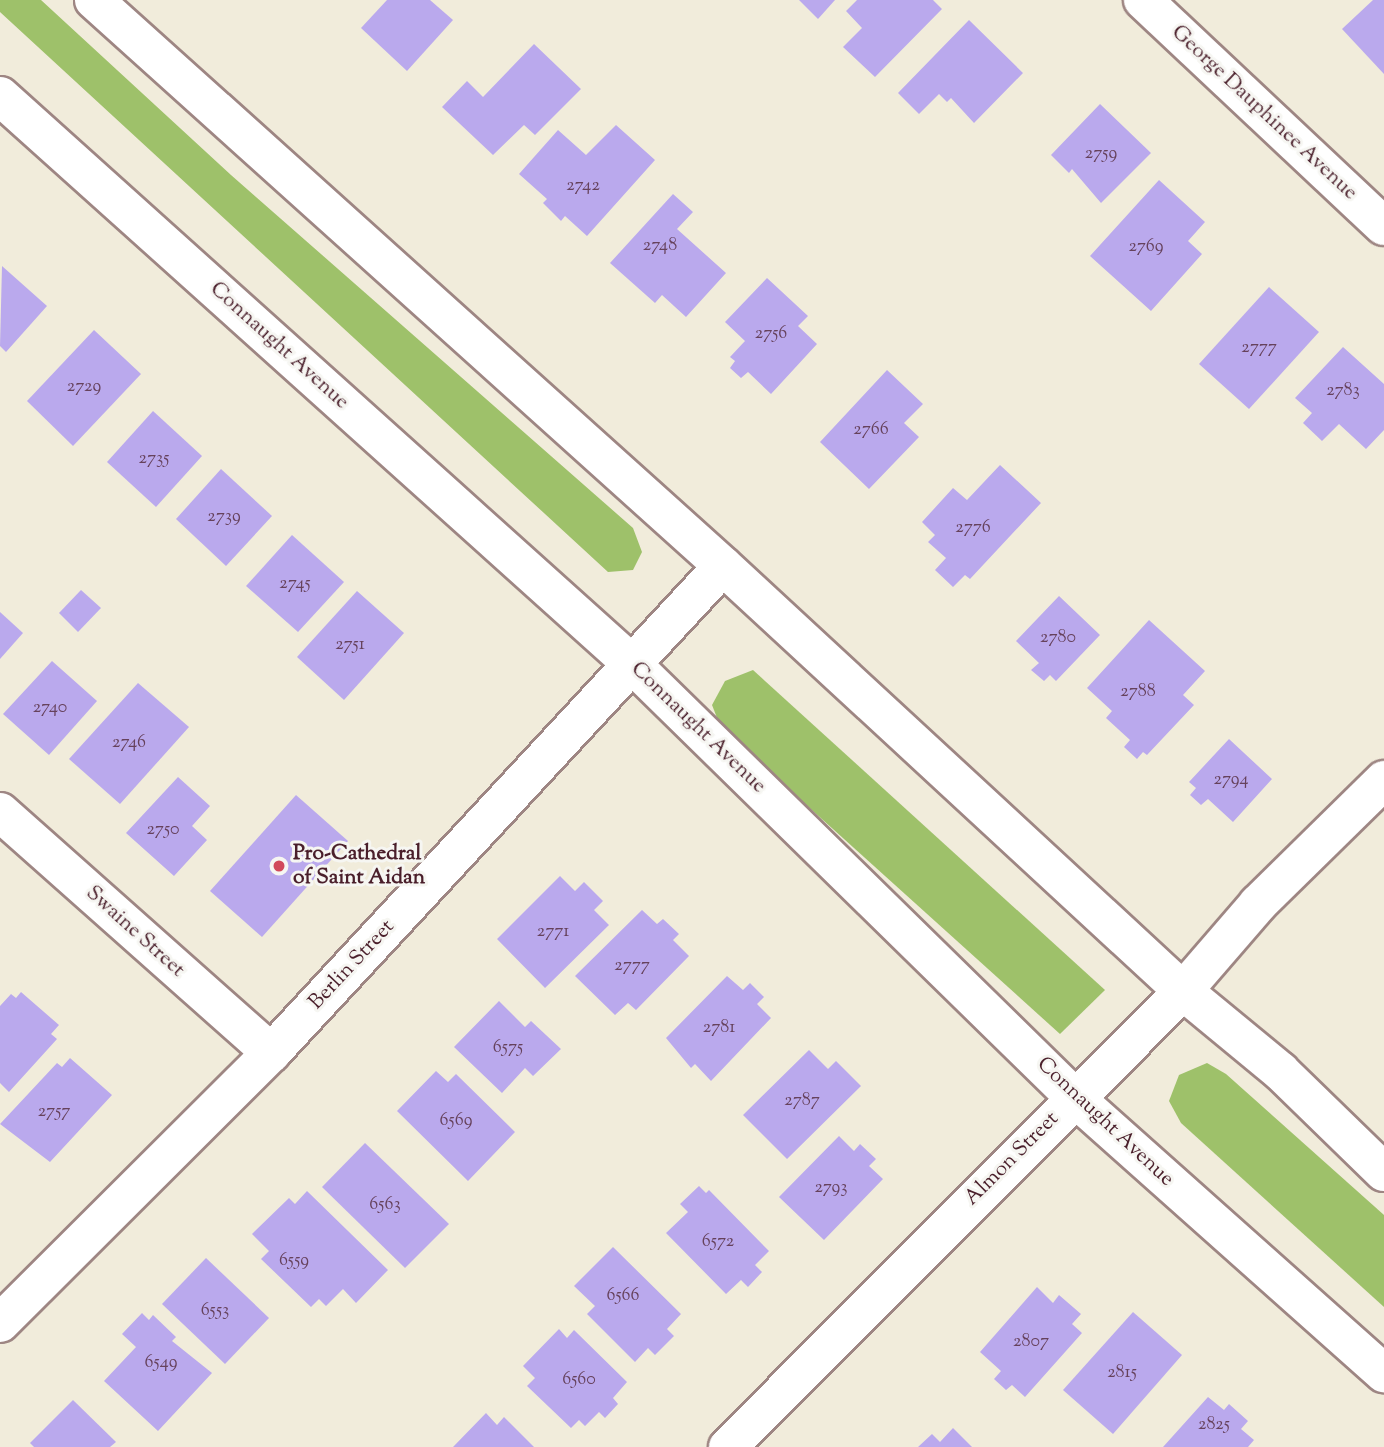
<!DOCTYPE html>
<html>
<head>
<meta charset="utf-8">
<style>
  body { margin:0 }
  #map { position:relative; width:1384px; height:1447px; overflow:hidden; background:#f1ecdb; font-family:"Sorts Mill Goudy",serif }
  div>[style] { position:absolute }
  .green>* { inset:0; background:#9ec16a }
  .building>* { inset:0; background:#baa9ed }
  .roads { filter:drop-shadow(2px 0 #9e8683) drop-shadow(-2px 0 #9e8683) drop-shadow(0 2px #9e8683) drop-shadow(0 -2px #9e8683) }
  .street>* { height:38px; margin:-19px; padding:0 19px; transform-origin:19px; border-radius:19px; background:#fff }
  .secondary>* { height:38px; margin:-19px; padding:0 19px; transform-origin:19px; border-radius:19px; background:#fff }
  .primary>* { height:38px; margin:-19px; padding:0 19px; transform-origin:19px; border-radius:19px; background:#fff }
  .dots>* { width:19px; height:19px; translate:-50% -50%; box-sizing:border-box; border:4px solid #f6f6f2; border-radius:50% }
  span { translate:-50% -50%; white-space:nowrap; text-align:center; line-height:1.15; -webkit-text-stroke:6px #f6f6f2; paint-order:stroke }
  .number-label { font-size:18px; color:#66425c }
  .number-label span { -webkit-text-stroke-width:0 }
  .street-label { font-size:21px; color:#4a1f2b }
  .poi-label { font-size:21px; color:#4a1f2b; font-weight:700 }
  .left { translate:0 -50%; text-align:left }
</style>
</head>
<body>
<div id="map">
  <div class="green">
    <i style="clip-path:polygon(0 0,41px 0,231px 175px,633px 528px,642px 552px,633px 570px,608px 572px,0 12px)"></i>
    <i style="clip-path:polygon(753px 670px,1105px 990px,1060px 1034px,721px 728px,712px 705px,725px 681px)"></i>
    <i style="clip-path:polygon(1207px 1063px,1226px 1074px,1384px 1215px,1384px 1307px,1181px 1123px,1169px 1101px,1179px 1075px)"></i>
  </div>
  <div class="building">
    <i style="clip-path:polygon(387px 0,430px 0,453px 20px,407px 71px,361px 28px)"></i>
    <i style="clip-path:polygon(799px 0,835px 0,818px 19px)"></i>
    <i style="clip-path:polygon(857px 0,933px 0,942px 9px,875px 77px,843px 47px,862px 28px,846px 11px)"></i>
    <i style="clip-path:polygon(1373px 0,1384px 0,1384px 74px,1342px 29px)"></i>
    <i style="clip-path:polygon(969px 20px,1023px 73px,974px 123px,951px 98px,947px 102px,939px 94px,919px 114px,898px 93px)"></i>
    <i style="clip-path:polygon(534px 44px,581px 89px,535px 135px,524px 125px,493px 155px,442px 107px,467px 81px,483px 97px)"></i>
    <i style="clip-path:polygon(1100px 104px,1151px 153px,1101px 203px,1072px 169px,1069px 173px,1051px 155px)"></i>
    <i style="clip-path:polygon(616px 125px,655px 160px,587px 236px,565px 216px,561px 221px,543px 203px,547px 199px,519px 174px,558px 130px,586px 155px)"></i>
    <i style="clip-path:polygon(1159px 180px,1205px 222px,1188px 241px,1202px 254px,1151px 311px,1090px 256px)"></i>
    <i style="clip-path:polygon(673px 194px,693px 212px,677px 229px,726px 273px,686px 317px,662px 295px,655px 303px,610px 263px)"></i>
    <i style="clip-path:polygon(2px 266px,47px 306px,6px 352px,0 346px)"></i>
    <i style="clip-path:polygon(767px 278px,808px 316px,798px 326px,817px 344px,771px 394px,748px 372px,741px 378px,730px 368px,735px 361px,730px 357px,745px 341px,725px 322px)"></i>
    <i style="clip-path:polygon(1269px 287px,1319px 332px,1249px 409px,1199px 364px)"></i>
    <i style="clip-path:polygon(94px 330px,141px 374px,73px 446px,27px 401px)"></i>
    <i style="clip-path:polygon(1343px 347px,1384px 384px,1384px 430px,1366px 449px,1339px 424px,1322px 441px,1303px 423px,1312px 413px,1295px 398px)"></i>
    <i style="clip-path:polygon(887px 370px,923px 404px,904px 423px,919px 437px,869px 489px,820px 442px)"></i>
    <i style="clip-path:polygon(153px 411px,202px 456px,156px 507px,107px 462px)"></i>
    <i style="clip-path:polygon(1000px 465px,1041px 503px,970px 579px,965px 575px,953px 587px,935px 570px,946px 558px,928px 542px,935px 535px,922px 522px,953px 488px,967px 500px)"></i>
    <i style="clip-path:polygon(221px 469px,272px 516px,226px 566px,176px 519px)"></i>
    <i style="clip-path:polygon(292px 535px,344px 582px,298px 632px,246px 586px)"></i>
    <i style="clip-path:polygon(81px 590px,101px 608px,78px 632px,59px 613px)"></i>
    <i style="clip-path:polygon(357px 591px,404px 633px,344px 700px,297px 657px)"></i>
    <i style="clip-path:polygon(1059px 596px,1100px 635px,1056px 681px,1050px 675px,1044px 681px,1031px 670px,1039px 663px,1016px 641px)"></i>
    <i style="clip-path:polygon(0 612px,23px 633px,0 659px)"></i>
    <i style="clip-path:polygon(1149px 620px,1205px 671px,1183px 695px,1194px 705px,1147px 755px,1143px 752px,1137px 759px,1124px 747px,1130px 740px,1106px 718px,1112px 711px,1087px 688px)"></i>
    <i style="clip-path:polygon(52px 661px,97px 701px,49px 755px,3px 714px)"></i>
    <i style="clip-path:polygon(138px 683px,189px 727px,120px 804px,69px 759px)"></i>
    <i style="clip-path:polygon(1229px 739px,1272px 779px,1233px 822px,1208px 799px,1201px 805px,1190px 795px,1196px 788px,1189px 782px)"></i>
    <i style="clip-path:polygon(178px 777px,210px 806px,192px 826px,207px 840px,174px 876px,126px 833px)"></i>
    <i style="clip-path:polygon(296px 795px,348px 841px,262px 937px,210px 891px)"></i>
    <i style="clip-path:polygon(560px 876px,575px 891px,584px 882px,603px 901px,594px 910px,609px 925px,545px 988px,497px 939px)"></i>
    <i style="clip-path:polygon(642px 910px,657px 924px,663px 919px,679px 934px,673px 940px,689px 956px,636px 1010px,628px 1003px,615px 1015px,575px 976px)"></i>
    <i style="clip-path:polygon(727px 976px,743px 990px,750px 983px,764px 997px,757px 1004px,771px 1018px,711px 1081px,695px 1064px,691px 1068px,666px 1038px)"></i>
    <i style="clip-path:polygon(21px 992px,59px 1025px,51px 1034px,57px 1039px,9px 1092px,0 1083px,0 1006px,11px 994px,16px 998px)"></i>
    <i style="clip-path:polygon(499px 1001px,525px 1027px,531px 1021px,561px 1049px,533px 1076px,525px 1068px,502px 1093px,454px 1047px)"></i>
    <i style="clip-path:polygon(809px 1050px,828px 1069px,836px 1061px,861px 1086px,787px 1159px,743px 1115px)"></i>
    <i style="clip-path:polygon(70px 1058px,112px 1095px,50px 1162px,0 1124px,57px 1063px,62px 1067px)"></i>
    <i style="clip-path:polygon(436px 1071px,448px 1082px,456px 1074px,515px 1132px,468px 1181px,397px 1111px)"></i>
    <i style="clip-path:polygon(839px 1136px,854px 1151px,860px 1144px,876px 1159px,869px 1166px,883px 1179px,824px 1240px,779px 1197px)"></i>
    <i style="clip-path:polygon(365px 1143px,449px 1224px,405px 1268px,322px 1187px)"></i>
    <i style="clip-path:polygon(699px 1186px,706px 1193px,709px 1190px,769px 1251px,755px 1265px,762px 1272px,748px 1287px,741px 1280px,726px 1294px,666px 1233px,688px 1212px,680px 1204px)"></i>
    <i style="clip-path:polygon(307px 1191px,388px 1270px,356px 1303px,343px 1289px,326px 1306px,319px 1299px,311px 1307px,261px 1259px,269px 1251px,252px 1234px,289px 1198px,295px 1204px)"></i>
    <i style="clip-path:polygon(613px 1247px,681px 1314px,667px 1329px,674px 1336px,655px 1355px,648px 1348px,635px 1362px,587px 1314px,595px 1306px,574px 1286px)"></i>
    <i style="clip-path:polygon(206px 1258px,269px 1318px,225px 1364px,162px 1304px)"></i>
    <i style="clip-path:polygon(1037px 1287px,1053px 1303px,1059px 1295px,1081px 1314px,1072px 1324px,1082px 1333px,1025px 1397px,1012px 1385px,1006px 1390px,994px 1379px,1001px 1371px,980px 1352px)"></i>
    <i style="clip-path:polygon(1133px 1312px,1182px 1355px,1113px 1434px,1063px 1390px)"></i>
    <i style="clip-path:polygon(142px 1313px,149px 1320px,153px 1315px,176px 1337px,172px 1341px,212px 1373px,158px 1431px,104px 1381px,136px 1347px,122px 1334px)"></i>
    <i style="clip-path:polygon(559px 1329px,567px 1338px,574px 1330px,627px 1382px,613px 1398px,618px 1404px,605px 1418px,599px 1412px,585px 1426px,579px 1420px,571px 1428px,527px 1386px,535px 1378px,523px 1366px)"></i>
    <i style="clip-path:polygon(1208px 1397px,1224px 1410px,1229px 1404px,1248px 1421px,1241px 1429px,1254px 1440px,1248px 1447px,1163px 1447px)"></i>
    <i style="clip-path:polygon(73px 1400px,116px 1442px,110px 1447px,34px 1447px,30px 1443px)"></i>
    <i style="clip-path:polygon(486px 1413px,497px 1425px,504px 1417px,534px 1447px,453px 1447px)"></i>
    <i style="clip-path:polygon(953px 1428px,972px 1447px,918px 1447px,932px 1434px,940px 1442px)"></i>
  </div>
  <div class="roads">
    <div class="street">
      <i style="left:1143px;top:0;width:330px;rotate:43.2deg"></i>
      <i style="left:0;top:812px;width:363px;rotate:41.6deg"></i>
      <i style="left:0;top:1323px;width:383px;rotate:-44.9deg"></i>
      <i style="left:271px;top:1053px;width:664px;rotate:-47.13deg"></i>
    </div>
    <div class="secondary">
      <i style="left:728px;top:1447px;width:644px;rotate:-45.06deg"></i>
      <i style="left:1183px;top:991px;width:115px;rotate:-49.2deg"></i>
      <i style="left:1258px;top:904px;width:177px;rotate:-44.5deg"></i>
    </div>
    <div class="primary">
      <i style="left:94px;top:0;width:846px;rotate:41.98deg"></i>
      <i style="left:723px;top:566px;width:626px;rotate:42.74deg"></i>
      <i style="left:1183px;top:991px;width:126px;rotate:39.5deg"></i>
      <i style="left:1280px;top:1071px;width:145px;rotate:44.2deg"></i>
      <i style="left:0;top:96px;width:848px;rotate:41.94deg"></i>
      <i style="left:631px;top:663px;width:622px;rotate:44.41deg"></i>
      <i style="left:1075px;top:1098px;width:414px;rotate:41.7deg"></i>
    </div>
  </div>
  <div class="dots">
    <i style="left:279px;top:866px;background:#d1495b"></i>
  </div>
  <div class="number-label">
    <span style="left:1101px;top:154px">2759</span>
    <span style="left:583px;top:186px">2742</span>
    <span style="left:660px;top:246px">2748</span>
    <span style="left:1146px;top:247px">2769</span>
    <span style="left:771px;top:334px">2756</span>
    <span style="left:1259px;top:348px">2777</span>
    <span style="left:84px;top:387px">2729</span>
    <span style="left:1343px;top:391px">2783</span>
    <span style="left:871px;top:430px">2766</span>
    <span style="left:154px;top:459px">2735</span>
    <span style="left:224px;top:517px">2739</span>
    <span style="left:973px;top:528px">2776</span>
    <span style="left:295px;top:584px">2745</span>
    <span style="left:1058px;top:638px">2780</span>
    <span style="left:350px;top:645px">2751</span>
    <span style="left:1138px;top:692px">2788</span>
    <span style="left:50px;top:708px">2740</span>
    <span style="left:129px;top:743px">2746</span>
    <span style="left:1231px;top:780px">2794</span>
    <span style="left:163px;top:830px">2750</span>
    <span style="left:553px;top:932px">2771</span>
    <span style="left:632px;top:966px">2777</span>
    <span style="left:719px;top:1028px">2781</span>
    <span style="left:508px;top:1048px">6575</span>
    <span style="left:802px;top:1101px">2787</span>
    <span style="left:54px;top:1112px">2757</span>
    <span style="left:456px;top:1121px">6569</span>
    <span style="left:831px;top:1188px">2793</span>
    <span style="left:385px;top:1205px">6563</span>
    <span style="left:718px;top:1242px">6572</span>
    <span style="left:294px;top:1261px">6559</span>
    <span style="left:623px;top:1296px">6566</span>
    <span style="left:215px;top:1311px">6553</span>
    <span style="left:1031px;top:1342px">2807</span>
    <span style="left:161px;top:1363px">6549</span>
    <span style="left:1122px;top:1373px">2815</span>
    <span style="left:579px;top:1380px">6560</span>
    <span style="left:1214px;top:1425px">2825</span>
  </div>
  <div class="street-label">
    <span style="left:1264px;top:113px;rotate:43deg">George Dauphinee Avenue</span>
    <span style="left:279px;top:346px;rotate:42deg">Connaught Avenue</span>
    <span style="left:698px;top:728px;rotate:44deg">Connaught Avenue</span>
    <span style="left:135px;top:932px;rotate:42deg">Swaine Street</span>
    <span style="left:352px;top:965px;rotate:-47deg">Berlin Street</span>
    <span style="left:1105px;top:1122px;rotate:43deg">Connaught Avenue</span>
    <span style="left:1012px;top:1159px;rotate:-45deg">Almon Street</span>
  </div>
  <div class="poi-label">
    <span class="left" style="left:293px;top:866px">Pro-Cathedral<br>of Saint Aidan</span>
  </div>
</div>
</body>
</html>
